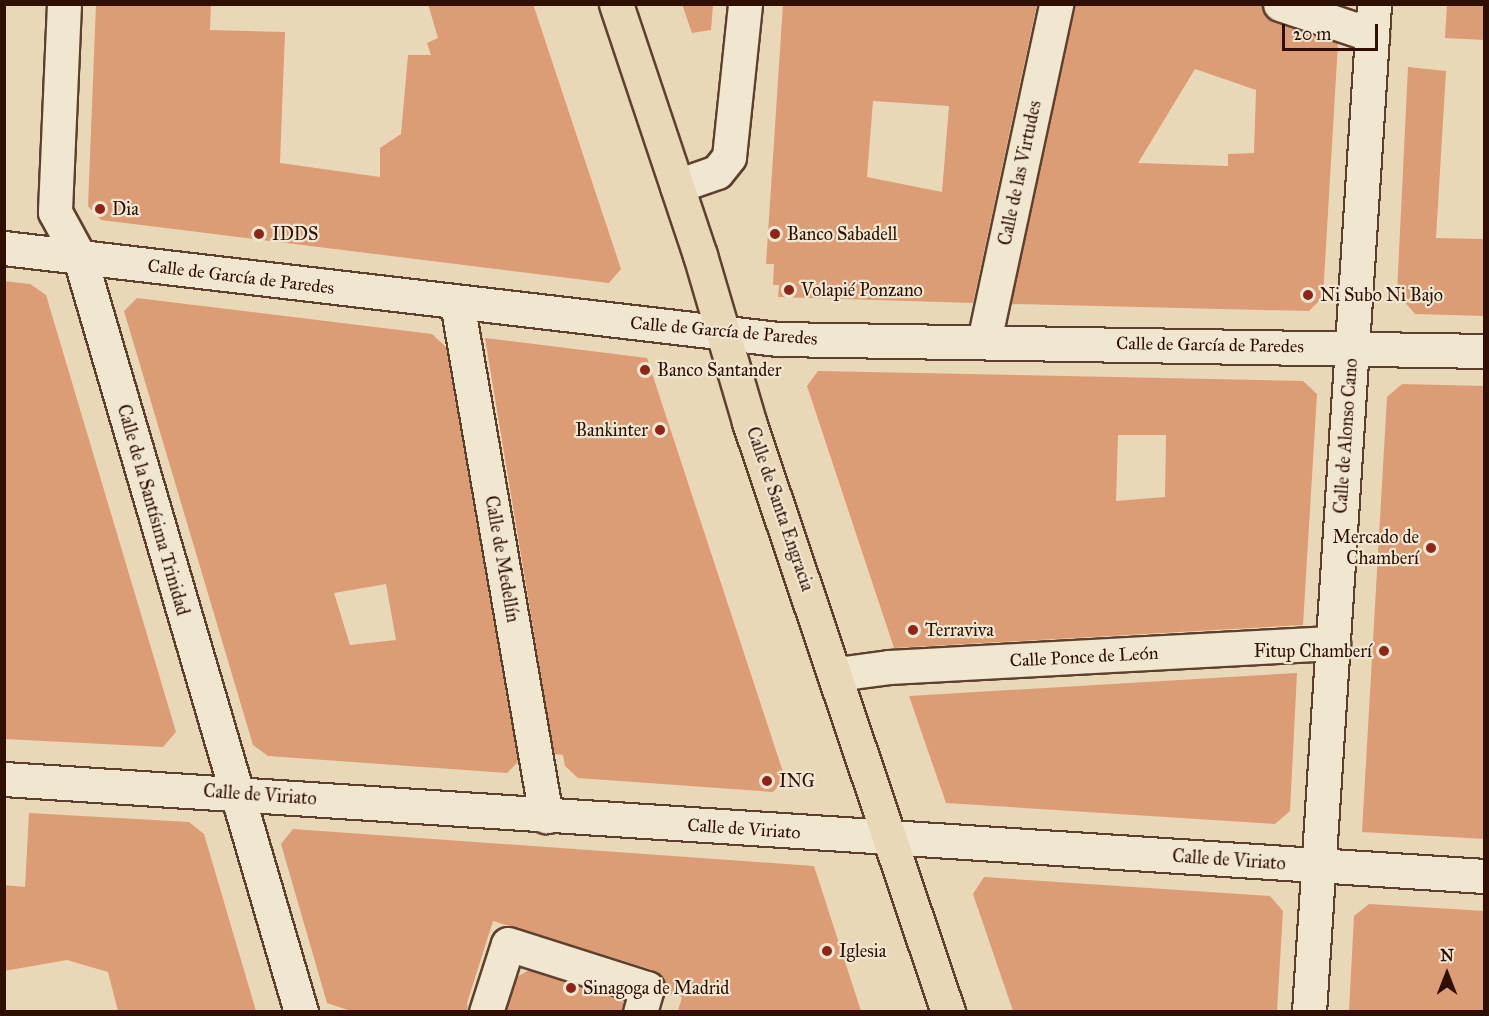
<!DOCTYPE html>
<html>
<head>
<meta charset="utf-8">
<style>
  body { margin:0 }
  #map { position:relative; width:1489px; height:1016px; overflow:hidden; background:#e9d8b7; font-family:"IM FELL Great Primer",serif }
  div>[style] { position:absolute }
  .building>* { inset:0; background:#dc9c75 }
  .roads { filter:drop-shadow(2px 0 #5d412e) drop-shadow(-2px 0 #5d412e) drop-shadow(0 2px #5d412e) drop-shadow(0 -2px #5d412e) }
  .minor>* { height:33px; margin:-16.5px; padding:0 16.5px; transform-origin:16.5px; border-radius:16.5px; background:#f1e6d0 }
  .major>* { height:33px; margin:-16.5px; padding:0 16.5px; transform-origin:16.5px; border-radius:16.5px; background:#e9d8b7 }
  .dots>* { width:16px; height:16px; translate:-50% -50%; box-sizing:border-box; border:3px solid #f1e6d0; border-radius:50% }
  span { translate:-50% -50%; white-space:nowrap; text-align:center; line-height:1.15; -webkit-text-stroke:4.5px #f1e6d0; paint-order:stroke }
  .street-label { font-size:18px; color:#2e0f00 }
  .poi-label { font-size:18px; color:#2e0f00 }
  .left { translate:0 -50%; text-align:left }
  .right { translate:-100% -50%; text-align:right }
  .frame { position:absolute; inset:0; border:6px solid #2e0f00; pointer-events:none }
  .north { position:absolute; left:1417px; top:944px; width:60px; height:60px; -webkit-text-stroke:4px #f1e6d0; paint-order:stroke; rotate:0deg; font-size:16px; font-weight:700; line-height:24px; text-align:center; color:#2e0f00 }
  .north::after { content:''; display:block; margin:auto; width:21px; height:27px; background:#2e0f00; clip-path:polygon(50% 0,100% 100%,50% 72%,0 100%) }
  .scale { position:absolute; left:1282px; top:24px; width:96px; height:27px; box-sizing:border-box; border:3px solid #2e0f00; border-top:0; padding-left:8px; font-size:18px; line-height:21px; white-space:nowrap; color:#2e0f00; -webkit-text-stroke:4px #f1e6d0; paint-order:stroke }
</style>
</head>
<body>
<div id="map">
  <div class="building">
    <i style="clip-path:polygon(96px 4px,211px 4px,210px 30px,285px 32px,280px 163px,380px 177px,380px 148px,401px 134px,408px 55px,431px 55px,427px 43px,438px 38px,428px 4px,533px 4px,621px 269px,609px 283px,101px 220px,88px 206px)"></i>
    <i style="clip-path:polygon(682px 4px,713px 4px,711px 30px,692px 33px)"></i>
    <i style="clip-path:polygon(evenodd,783px 4px,1037px 4px,973px 303px,778px 297px,779px 285px,773px 285px,774px 264px,766px 264px,783px 4px,873px 101px,949px 106px,942px 192px,867px 177px,873px 101px)"></i>
    <i style="clip-path:polygon(evenodd,1074px 4px,1262px 4px,1266px 16px,1273px 22px,1338px 43px,1323px 297px,1309px 311px,1011px 304px,1074px 4px,1195px 69px,1256px 90px,1254px 153px,1228px 154px,1228px 166px,1138px 163px,1195px 69px)"></i>
    <i style="clip-path:polygon(1447px 4px,1485px 4px,1485px 40px,1445px 38px)"></i>
    <i style="clip-path:polygon(1408px 67px,1446px 71px,1436px 238px,1485px 239px,1485px 316px,1415px 314px,1397px 293px)"></i>
    <i style="clip-path:polygon(4px 281px,30px 284px,46px 295px,176px 732px,163px 747px,4px 739px)"></i>
    <i style="clip-path:polygon(evenodd,137px 298px,432px 334px,446px 347px,518px 762px,507px 773px,268px 756px,253px 745px,124px 311px,137px 298px,386px 584px,396px 640px,350px 645px,334px 593px,386px 584px)"></i>
    <i style="clip-path:polygon(485px 338px,647px 358px,785px 778px,773px 792px,578px 778px,565px 766px,563px 755px,554px 754px)"></i>
    <i style="clip-path:polygon(evenodd,818px 371px,1303px 381px,1317px 394px,1303px 625px,894px 648px,807px 386px,818px 371px,1118px 435px,1166px 435px,1165px 497px,1116px 501px,1118px 435px)"></i>
    <i style="clip-path:polygon(1402px 384px,1485px 386px,1485px 839px,1362px 832px,1387px 397px)"></i>
    <i style="clip-path:polygon(1297px 673px,1290px 811px,1275px 824px,946px 803px,909px 696px)"></i>
    <i style="clip-path:polygon(29px 813px,189px 822px,204px 834px,256px 1011px,118px 1011px,108px 972px,67px 960px,4px 971px,4px 885px,25px 887px)"></i>
    <i style="clip-path:polygon(293px 829px,814px 866px,861px 1011px,678px 1011px,682px 997px,665px 993px,665px 983px,653px 970px,493px 921px,467px 1003px,468px 1011px,351px 1011px,327px 1003px,281px 844px)"></i>
    <i style="clip-path:polygon(984px 877px,1270px 896px,1283px 911px,1277px 1011px,1013px 1011px,973px 894px)"></i>
    <i style="clip-path:polygon(1369px 904px,1485px 911px,1485px 1011px,1349px 1011px,1354px 916px)"></i>
    <i style="clip-path:polygon(529px 970px,624px 1000px,622px 1011px,506px 1011px,517px 977px)"></i>
  </div>
  <div class="roads">
    <div class="minor">
      <i style="left:64px;top:4px;width:208px;rotate:92.5deg"></i>
      <i style="left:55px;top:212px;width:52px;rotate:61.5deg"></i>
      <i style="left:80px;top:258px;width:786px;rotate:73.66deg"></i>
      <i style="left:1280px;top:4px;width:97px;rotate:18.6deg"></i>
      <i style="left:677px;top:186px;width:42px;rotate:-19.3deg"></i>
      <i style="left:717px;top:172px;width:19px;rotate:-51deg"></i>
      <i style="left:729px;top:157px;width:154px;rotate:-84deg"></i>
      <i style="left:4px;top:248px;width:779px;rotate:6.71deg"></i>
      <i style="left:778px;top:339px;width:706px;rotate:0.97deg"></i>
      <i style="left:457px;top:303px;width:521px;rotate:80.16deg"></i>
      <i style="left:984px;top:341px;width:345px;rotate:-77.9deg"></i>
      <i style="left:837px;top:674px;width:52px;rotate:-7.7deg"></i>
      <i style="left:889px;top:667px;width:445px;rotate:-3.1deg"></i>
      <i style="left:4px;top:779px;width:1483px;rotate:3.75deg"></i>
      <i style="left:486px;top:1012px;width:71px;rotate:-72.1deg"></i>
      <i style="left:508px;top:944px;width:146px;rotate:17.6deg"></i>
      <i style="left:647px;top:988px;width:25px;rotate:106deg"></i>
      <i style="left:1309px;top:1012px;width:1010px;rotate:-86.31deg"></i>
    </div>
    <div class="major">
      <i style="left:616px;top:4px;width:265px;rotate:71.5deg"></i>
      <i style="left:700px;top:255px;width:174px;rotate:73.6deg"></i>
      <i style="left:749px;top:422px;width:623px;rotate:71.36deg"></i>
    </div>
  </div>
  <div class="dots">
    <i style="left:100px;top:209px;background:#8f2418"></i>
    <i style="left:259px;top:234px;background:#8f2418"></i>
    <i style="left:775px;top:234px;background:#8f2418"></i>
    <i style="left:789px;top:290px;background:#8f2418"></i>
    <i style="left:1308px;top:295px;background:#8f2418"></i>
    <i style="left:645px;top:370px;background:#8f2418"></i>
    <i style="left:660px;top:430px;background:#8f2418"></i>
    <i style="left:1431px;top:548px;background:#8f2418"></i>
    <i style="left:913px;top:630px;background:#8f2418"></i>
    <i style="left:1384px;top:651px;background:#8f2418"></i>
    <i style="left:767px;top:781px;background:#8f2418"></i>
    <i style="left:827px;top:951px;background:#8f2418"></i>
    <i style="left:571px;top:988px;background:#8f2418"></i>
  </div>
  <div class="street-label">
    <span style="left:1020px;top:173px;rotate:-78deg">Calle de las Virtudes</span>
    <span style="left:241px;top:277px;rotate:7deg">Calle de García de Paredes</span>
    <span style="left:724px;top:331px;rotate:5deg">Calle de García de Paredes</span>
    <span style="left:1210px;top:345px;rotate:1deg">Calle de García de Paredes</span>
    <span style="left:1346px;top:436px;rotate:-86deg">Calle de Alonso Cano</span>
    <span style="left:780px;top:509px;rotate:71deg">Calle de Santa Engracia</span>
    <span style="left:153px;top:510px;rotate:74deg">Calle de la Santísima Trinidad</span>
    <span style="left:502px;top:559px;rotate:80deg">Calle de Medellín</span>
    <span style="left:1084px;top:657px;rotate:-3deg">Calle Ponce de León</span>
    <span style="left:260px;top:795px;rotate:4deg">Calle de Viriato</span>
    <span style="left:744px;top:829px;rotate:4deg">Calle de Viriato</span>
    <span style="left:1229px;top:860px;rotate:4deg">Calle de Viriato</span>
  </div>
  <div class="poi-label">
    <span class="left" style="left:112px;top:209px">Dia</span>
    <span class="left" style="left:272px;top:234px">IDDS</span>
    <span class="left" style="left:787px;top:234px">Banco Sabadell</span>
    <span class="left" style="left:801px;top:290px">Volapié Ponzano</span>
    <span class="left" style="left:1320px;top:295px">Ni Subo Ni Bajo</span>
    <span class="left" style="left:657px;top:370px">Banco Santander</span>
    <span class="right" style="left:648px;top:430px">Bankinter</span>
    <span class="right" style="left:1419px;top:548px">Mercado de<br>Chamberí</span>
    <span class="left" style="left:925px;top:630px">Terraviva</span>
    <span class="right" style="left:1372px;top:651px">Fitup Chamberí</span>
    <span class="left" style="left:779px;top:781px">ING</span>
    <span class="left" style="left:839px;top:951px">Iglesia</span>
    <span class="left" style="left:583px;top:988px">Sinagoga de Madrid</span>
  </div>
  <div class="frame"></div>
  <div class="north">N</div>
  <div class="scale">20 m</div>
</div>
</body>
</html>
